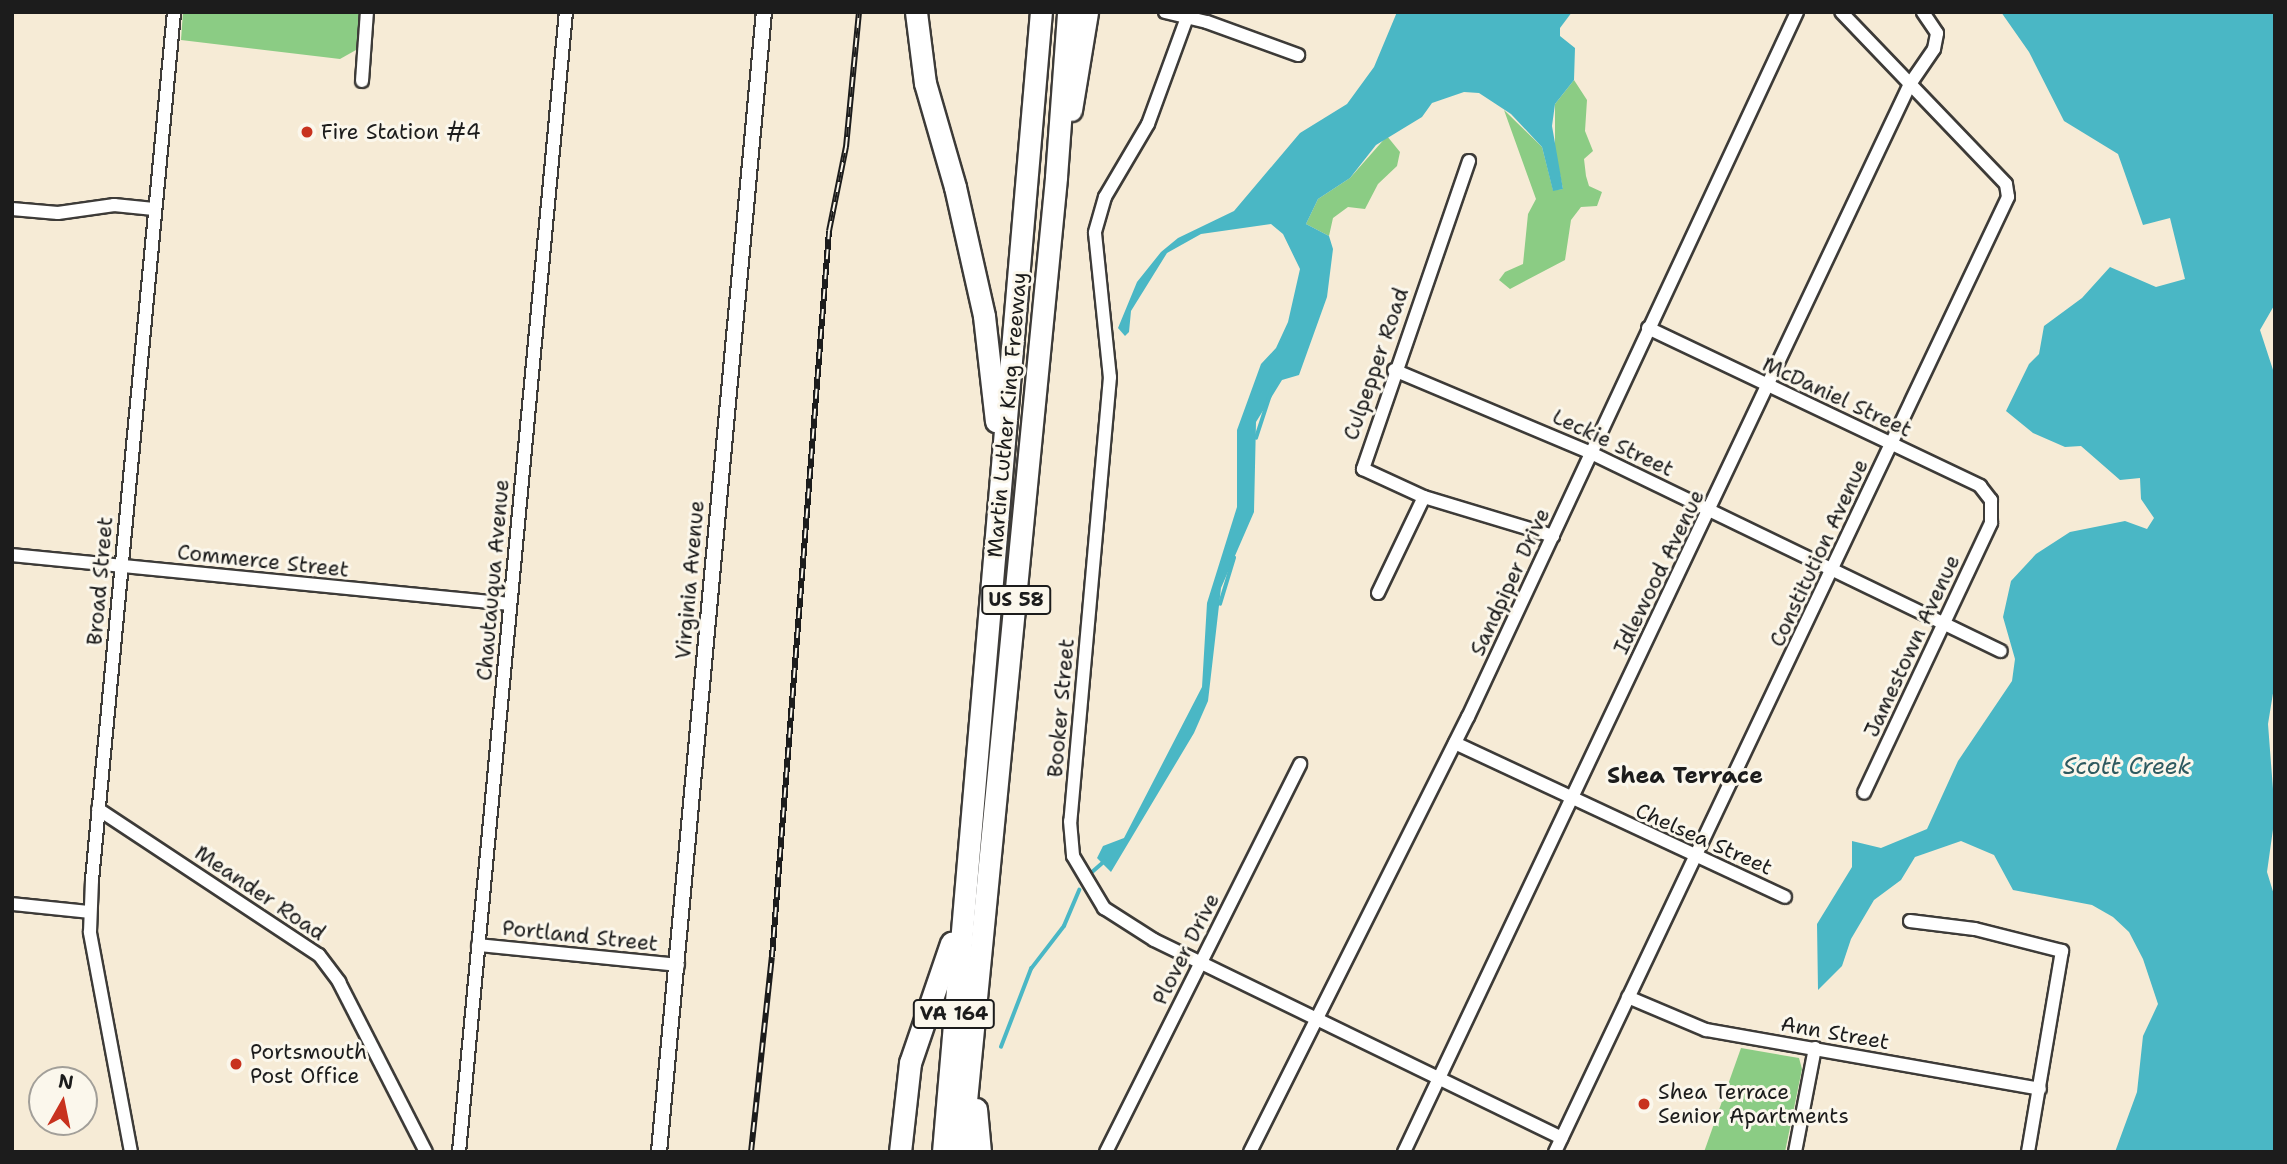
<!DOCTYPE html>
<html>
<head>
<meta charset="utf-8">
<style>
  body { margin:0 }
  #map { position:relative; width:2287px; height:1164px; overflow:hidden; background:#f6ebd6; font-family:"Shantell Sans",sans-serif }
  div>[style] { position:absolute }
  .green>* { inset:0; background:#8bcc84 }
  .water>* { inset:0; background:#4ab7c5 }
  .stream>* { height:3.5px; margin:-1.75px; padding:0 1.75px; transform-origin:1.75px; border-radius:1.75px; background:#4ab7c5 }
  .roads { filter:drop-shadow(2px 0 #3d3b38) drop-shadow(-2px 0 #3d3b38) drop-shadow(0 2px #3d3b38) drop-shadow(0 -2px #3d3b38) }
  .minor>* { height:12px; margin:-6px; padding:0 6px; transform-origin:6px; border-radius:6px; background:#fff }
  .tertiary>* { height:14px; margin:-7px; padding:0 7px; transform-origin:7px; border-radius:7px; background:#fff }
  .motorway>* { height:21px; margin:-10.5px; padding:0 10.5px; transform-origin:10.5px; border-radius:10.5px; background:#fff }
  .rail>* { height:6px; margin-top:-3px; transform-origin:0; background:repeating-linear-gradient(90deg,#fbf7ec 0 10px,#1c1c1c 0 20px); box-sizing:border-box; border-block:2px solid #1c1c1c }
  .dots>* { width:19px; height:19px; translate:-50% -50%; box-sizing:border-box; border:4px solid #fbf7ec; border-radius:50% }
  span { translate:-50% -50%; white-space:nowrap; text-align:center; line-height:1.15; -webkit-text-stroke:6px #fbf7ec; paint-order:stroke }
  .shield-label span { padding:2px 5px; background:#fbf7ec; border:2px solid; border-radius:5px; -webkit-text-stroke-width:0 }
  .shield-label { font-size:19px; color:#1c1c1c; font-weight:700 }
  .poi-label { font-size:21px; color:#1c1c1c }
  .left { translate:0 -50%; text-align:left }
  .street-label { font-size:21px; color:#1c1c1c }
  .water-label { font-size:23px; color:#2e5a60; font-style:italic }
  .neighbourhood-label { font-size:23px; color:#1c1c1c; font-weight:700 }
  .frame { position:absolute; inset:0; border:14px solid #1c1c1c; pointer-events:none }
  .north { position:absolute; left:28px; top:1066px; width:70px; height:70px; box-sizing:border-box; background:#fbf7ec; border:2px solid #a29f99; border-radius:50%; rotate:9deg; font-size:19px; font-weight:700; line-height:28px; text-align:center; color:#1c1c1c }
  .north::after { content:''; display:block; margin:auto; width:24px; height:32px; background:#c8321e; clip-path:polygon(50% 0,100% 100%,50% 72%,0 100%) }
</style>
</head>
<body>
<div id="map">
  <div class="green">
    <i style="clip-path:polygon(183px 12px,360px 12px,356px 50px,340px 59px,181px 40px)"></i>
    <i style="clip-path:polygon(1574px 80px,1587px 100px,1585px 131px,1593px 151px,1584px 159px,1586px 176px,1589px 186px,1602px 192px,1597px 206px,1581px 207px,1571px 220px,1565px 260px,1510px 289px,1499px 280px,1505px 272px,1523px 264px,1528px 214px,1536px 199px,1504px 110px,1542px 147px,1553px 190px,1563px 189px,1555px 151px,1555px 104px)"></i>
    <i style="clip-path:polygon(1387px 136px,1400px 152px,1397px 166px,1378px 184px,1365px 209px,1348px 207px,1333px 218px,1329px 236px,1306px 224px,1318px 199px,1350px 178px)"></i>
    <i style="clip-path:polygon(1741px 1048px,1799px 1058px,1802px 1069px,1785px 1152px,1704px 1152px)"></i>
  </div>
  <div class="water">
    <i style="clip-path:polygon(1397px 12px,1572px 12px,1560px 28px,1560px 36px,1575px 48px,1574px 80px,1555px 104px,1552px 126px,1563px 189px,1553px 191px,1542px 147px,1511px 114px,1479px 93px,1464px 92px,1432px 103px,1422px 117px,1376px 145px,1350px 178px,1318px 199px,1306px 224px,1329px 236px,1333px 249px,1327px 297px,1299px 375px,1282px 380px,1256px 422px,1254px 512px,1221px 588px,1208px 701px,1194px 733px,1111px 872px,1097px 858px,1103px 846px,1124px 838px,1202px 687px,1207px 603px,1237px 507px,1237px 430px,1261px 364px,1276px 348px,1288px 322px,1300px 269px,1283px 234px,1271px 224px,1201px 234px,1167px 253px,1131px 311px,1129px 332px,1125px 336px,1118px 328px,1137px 282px,1161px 252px,1178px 238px,1234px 211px,1300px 133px,1347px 104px,1374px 67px)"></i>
    <i style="clip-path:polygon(2001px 12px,2275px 12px,2275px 304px,2260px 330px,2275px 376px,2275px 681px,2268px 724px,2275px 815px,2267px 872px,2275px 898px,2275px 1152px,2115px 1152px,2137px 1092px,2143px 1036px,2158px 1004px,2143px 959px,2129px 932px,2113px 917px,2092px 905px,2013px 890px,1994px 855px,1961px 841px,1915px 857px,1901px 880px,1874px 900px,1851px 939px,1842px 966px,1818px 990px,1817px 924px,1852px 867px,1852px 841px,1881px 848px,1927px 829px,1958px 761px,2012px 681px,2015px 659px,2003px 617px,2011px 581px,2036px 554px,2070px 532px,2125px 521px,2147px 529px,2154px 518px,2141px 499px,2140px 478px,2120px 480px,2081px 446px,2065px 447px,2033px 433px,2006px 411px,2029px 364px,2039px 354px,2044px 326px,2082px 298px,2110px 267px,2156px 287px,2185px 279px,2170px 218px,2143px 225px,2118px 154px,2064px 121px,2029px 52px)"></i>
  </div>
  <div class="stream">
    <i style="left:1256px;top:438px;width:52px;rotate:-71.9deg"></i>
    <i style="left:1220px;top:604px;width:48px;rotate:-73.1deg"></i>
    <i style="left:1091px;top:873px;width:18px;rotate:-41deg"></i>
    <i style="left:1001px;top:1047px;width:84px;rotate:-69deg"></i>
    <i style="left:1031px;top:969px;width:54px;rotate:-52.5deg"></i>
    <i style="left:1064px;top:926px;width:39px;rotate:-67deg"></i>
  </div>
  <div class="roads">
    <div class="minor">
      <i style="left:1165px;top:12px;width:43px;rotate:13.4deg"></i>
      <i style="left:1207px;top:22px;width:97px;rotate:19.9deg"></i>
      <i style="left:1189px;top:12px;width:119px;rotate:110.1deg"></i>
      <i style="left:1148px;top:124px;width:85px;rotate:120.5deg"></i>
      <i style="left:1105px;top:197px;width:37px;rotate:106deg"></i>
      <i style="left:1095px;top:233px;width:145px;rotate:84.1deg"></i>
      <i style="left:1110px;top:377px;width:446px;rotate:95.1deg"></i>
      <i style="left:1070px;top:821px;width:35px;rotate:85deg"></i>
      <i style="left:1073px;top:856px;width:61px;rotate:59.2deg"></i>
      <i style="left:1104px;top:908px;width:59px;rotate:32.6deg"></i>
      <i style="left:1154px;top:940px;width:453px;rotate:25.9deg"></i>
      <i style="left:362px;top:81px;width:69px;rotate:-85.9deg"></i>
      <i style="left:1469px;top:161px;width:326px;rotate:109deg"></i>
      <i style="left:1363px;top:469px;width:67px;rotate:24.7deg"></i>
      <i style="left:1424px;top:497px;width:135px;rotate:16.8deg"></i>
      <i style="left:12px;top:209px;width:46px;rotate:5deg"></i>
      <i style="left:58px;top:213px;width:57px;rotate:-8.1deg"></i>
      <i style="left:114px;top:205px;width:40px;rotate:5.7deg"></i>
      <i style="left:1648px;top:328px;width:368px;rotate:25.4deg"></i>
      <i style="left:1980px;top:486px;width:18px;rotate:52deg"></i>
      <i style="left:1991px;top:500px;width:23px;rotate:90deg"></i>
      <i style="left:1991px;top:523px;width:298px;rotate:115.2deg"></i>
      <i style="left:1394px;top:370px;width:214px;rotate:22.8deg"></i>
      <i style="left:1591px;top:453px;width:455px;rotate:25.8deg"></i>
      <i style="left:12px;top:555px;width:500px;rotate:5.62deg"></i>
      <i style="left:1378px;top:593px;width:106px;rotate:-64.4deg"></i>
      <i style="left:1455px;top:743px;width:364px;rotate:25deg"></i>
      <i style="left:98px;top:809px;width:265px;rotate:33.5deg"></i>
      <i style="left:319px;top:955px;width:34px;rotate:53deg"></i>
      <i style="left:339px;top:982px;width:191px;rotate:62.9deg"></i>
      <i style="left:12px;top:904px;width:78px;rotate:5.9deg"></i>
      <i style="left:1910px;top:921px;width:65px;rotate:7deg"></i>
      <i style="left:1975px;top:929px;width:90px;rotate:14.2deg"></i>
      <i style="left:2062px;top:951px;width:204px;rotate:99.6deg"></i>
      <i style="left:478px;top:945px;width:201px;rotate:5.7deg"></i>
      <i style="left:1628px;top:997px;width:85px;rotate:22.9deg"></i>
      <i style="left:1706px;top:1030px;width:339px;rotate:10deg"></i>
      <i style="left:131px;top:1152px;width:224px;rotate:-100.6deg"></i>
      <i style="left:90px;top:932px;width:52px;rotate:-87.8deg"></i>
      <i style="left:92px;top:880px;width:872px;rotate:-84.6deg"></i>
      <i style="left:459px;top:1152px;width:1145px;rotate:-84.64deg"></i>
      <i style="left:1106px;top:1152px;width:434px;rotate:-63.4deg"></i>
      <i style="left:1250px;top:1152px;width:487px;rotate:-63.4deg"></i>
      <i style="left:1468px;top:717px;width:778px;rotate:-64.98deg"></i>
      <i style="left:1404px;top:1152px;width:1182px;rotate:-64.65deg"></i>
      <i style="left:1910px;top:84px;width:42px;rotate:-55.6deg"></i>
      <i style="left:1934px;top:49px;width:16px;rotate:-79deg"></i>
      <i style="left:1937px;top:33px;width:25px;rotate:-124deg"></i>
      <i style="left:1555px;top:1152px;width:1057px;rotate:-64.62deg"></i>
      <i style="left:2008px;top:197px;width:13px;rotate:-99deg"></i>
      <i style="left:2006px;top:184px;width:238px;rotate:-133.8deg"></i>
      <i style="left:1795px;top:1152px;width:106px;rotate:-79.1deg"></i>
    </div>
    <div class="tertiary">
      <i style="left:659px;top:1152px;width:1145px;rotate:-84.74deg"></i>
    </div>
    <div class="motorway">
      <i style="left:916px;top:12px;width:72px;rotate:82.8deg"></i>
      <i style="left:925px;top:83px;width:108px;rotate:73.9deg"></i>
      <i style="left:955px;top:187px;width:132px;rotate:77.3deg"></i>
      <i style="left:984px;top:316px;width:106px;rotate:83.5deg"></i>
      <i style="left:1071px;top:110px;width:99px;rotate:-80.7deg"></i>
      <i style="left:976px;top:1109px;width:43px;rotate:84.7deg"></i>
      <i style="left:900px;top:1152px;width:90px;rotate:-83.6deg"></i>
      <i style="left:910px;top:1063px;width:127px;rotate:-71.1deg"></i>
      <i style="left:943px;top:1152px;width:1144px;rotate:-85.09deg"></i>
      <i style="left:961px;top:1152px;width:980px;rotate:-84.43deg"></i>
      <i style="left:1056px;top:177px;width:165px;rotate:-85.8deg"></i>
    </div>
  </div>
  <div class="rail">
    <i style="left:751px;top:1152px;width:196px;rotate:-83.9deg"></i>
    <i style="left:772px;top:957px;width:728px;rotate:-85.51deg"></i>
    <i style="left:829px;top:231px;width:86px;rotate:-78.6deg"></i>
    <i style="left:846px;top:147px;width:136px;rotate:-84.5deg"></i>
  </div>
  <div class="dots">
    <i style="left:307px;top:132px;background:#c8321e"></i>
    <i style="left:236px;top:1064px;background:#c8321e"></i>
    <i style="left:1644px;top:1104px;background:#c8321e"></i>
  </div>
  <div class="shield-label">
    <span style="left:1016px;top:600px">US 58</span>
    <span style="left:954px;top:1014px">VA 164</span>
  </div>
  <div class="poi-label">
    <span class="left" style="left:321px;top:132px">Fire Station #4</span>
    <span class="left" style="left:250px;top:1064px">Portsmouth<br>Post Office</span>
    <span class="left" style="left:1658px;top:1104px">Shea Terrace<br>Senior Apartments</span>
  </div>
  <div class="street-label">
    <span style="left:1376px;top:364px;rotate:-71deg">Culpepper Road</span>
    <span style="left:1837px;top:397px;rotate:25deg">McDaniel Street</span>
    <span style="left:1007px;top:415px;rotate:-85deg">Martin Luther King Freeway</span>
    <span style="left:1613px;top:443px;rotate:25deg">Leckie Street</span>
    <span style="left:1819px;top:553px;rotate:-65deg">Constitution Avenue</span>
    <span style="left:263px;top:561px;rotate:6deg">Commerce Street</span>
    <span style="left:1659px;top:572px;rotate:-64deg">Idlewood Avenue</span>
    <span style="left:493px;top:580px;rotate:-85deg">Chautauqua Avenue</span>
    <span style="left:690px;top:580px;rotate:-85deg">Virginia Avenue</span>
    <span style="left:100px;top:581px;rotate:-85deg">Broad Street</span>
    <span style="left:1510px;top:582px;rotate:-65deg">Sandpiper Drive</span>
    <span style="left:1912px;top:646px;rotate:-65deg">Jamestown Avenue</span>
    <span style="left:1061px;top:708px;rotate:-85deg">Booker Street</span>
    <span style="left:1704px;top:839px;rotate:24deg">Chelsea Street</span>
    <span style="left:260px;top:893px;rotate:34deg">Meander Road</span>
    <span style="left:580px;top:936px;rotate:6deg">Portland Street</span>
    <span style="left:1186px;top:949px;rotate:-63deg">Plover Drive</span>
    <span style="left:1835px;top:1033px;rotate:10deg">Ann Street</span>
  </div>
  <div class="water-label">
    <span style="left:2127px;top:766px">Scott Creek</span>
  </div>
  <div class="neighbourhood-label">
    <span style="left:1685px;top:775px">Shea Terrace</span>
  </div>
  <div class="frame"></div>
  <div class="north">N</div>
</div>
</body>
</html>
